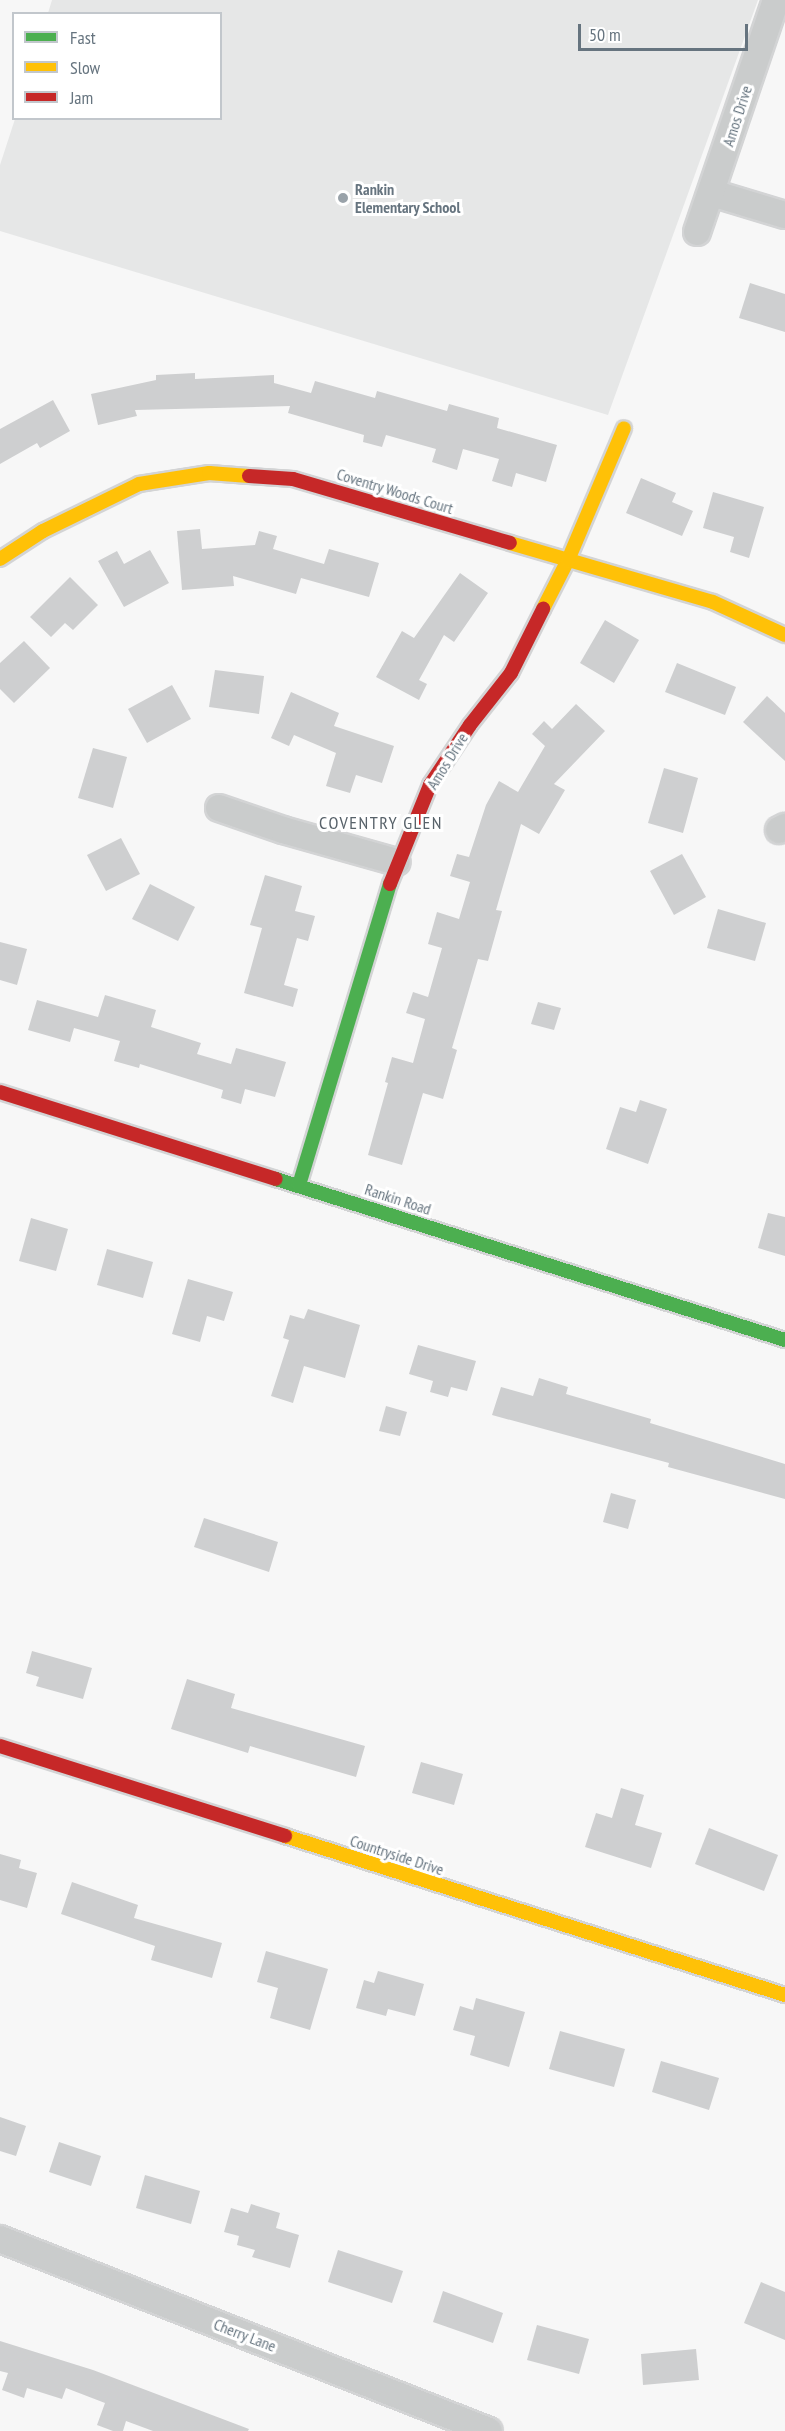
<!DOCTYPE html>
<html>
<head>
<meta charset="utf-8">
<style>
  body { margin:0 }
  #map { position:relative; width:785px; height:2431px; overflow:hidden; background:#f7f7f7; font-family:"PT Sans Narrow",sans-serif }
  div>[style] { position:absolute }
  .built>* { inset:0; background:#e6e7e7 }
  .building>* { inset:0; background:#cecfd0 }
  .roads { filter:drop-shadow(2px 0 #d3d4d5) drop-shadow(-2px 0 #d3d4d5) drop-shadow(0 2px #d3d4d5) drop-shadow(0 -2px #d3d4d5) }
  .street>* { height:26px; margin:-13px; padding:0 13px; transform-origin:13px; border-radius:13px; background:#cacccc }
  .fast>* { height:14px; margin:-7px; padding:0 7px; transform-origin:7px; border-radius:7px; background:#4caf50 }
  .slow>* { height:14px; margin:-7px; padding:0 7px; transform-origin:7px; border-radius:7px; background:#ffc107 }
  .jam>* { height:14px; margin:-7px; padding:0 7px; transform-origin:7px; border-radius:7px; background:#c62828 }
  .dots>* { width:16px; height:16px; translate:-50% -50%; box-sizing:border-box; border:3px solid #fff; border-radius:50% }
  span { translate:-50% -50%; white-space:nowrap; text-align:center; line-height:1.15; -webkit-text-stroke:6px #fff; paint-order:stroke }
  .street-label { font-size:16px; color:#66747f }
  .poi-label { font-size:16px; color:#66747f; font-weight:700 }
  .left { translate:0 -50%; text-align:left }
  .neighbourhood-label { font-size:18px; color:#58626a; letter-spacing:1.5px }
  .legend { position:absolute; left:12px; top:12px; width:210px; height:108px; box-sizing:border-box; background:#fff; border:2px solid #c2c7cc; margin:0; padding:8px 10px; list-style:none; font-size:18px; color:#66747f }
  .legend li { display:flex; align-items:center; gap:12px; height:30px }
  .legend b { width:30px; border:2px solid #c2c7cc }
  .scale { position:absolute; left:578px; top:24px; width:170px; height:27px; box-sizing:border-box; border:3px solid #66747f; border-top:0; padding-left:8px; font-size:18px; line-height:21px; white-space:nowrap; color:#66747f; -webkit-text-stroke:4px #fff; paint-order:stroke }
</style>
</head>
<body>
<div id="map">
  <div class="built">
    <i style="clip-path:polygon(52px 0,758px 0,608px 415px,0 231px,0 165px,15px 119px,220px 118px,220px 14px,48px 13px)"></i>
  </div>
  <div class="building">
    <i style="clip-path:polygon(750px 283px,785px 294px,785px 332px,739px 318px)"></i>
    <i style="clip-path:polygon(195px 373px,195px 379px,274px 375px,274px 383px,311px 393px,315px 381px,375px 398px,377px 391px,447px 411px,449px 404px,499px 418px,497px 428px,557px 445px,546px 482px,516px 473px,512px 487px,492px 481px,499px 459px,463px 449px,457px 470px,432px 462px,436px 449px,386px 435px,382px 447px,363px 442px,364px 435px,288px 413px,290px 406px,135px 410px,137px 416px,98px 425px,91px 394px,156px 380px,156px 375px)"></i>
    <i style="clip-path:polygon(53px 400px,70px 431px,40px 448px,37px 443px,0 464px,0 429px)"></i>
    <i style="clip-path:polygon(641px 478px,676px 493px,672px 502px,693px 511px,682px 536px,626px 513px)"></i>
    <i style="clip-path:polygon(713px 492px,764px 507px,749px 558px,730px 552px,734px 537px,703px 528px)"></i>
    <i style="clip-path:polygon(200px 529px,202px 549px,255px 545px,259px 531px,277px 536px,273px 549px,324px 564px,329px 549px,379px 563px,369px 597px,301px 578px,296px 594px,233px 576px,234px 586px,182px 590px,177px 531px)"></i>
    <i style="clip-path:polygon(150px 550px,169px 583px,124px 607px,98px 561px,117px 551px,124px 564px)"></i>
    <i style="clip-path:polygon(460px 573px,488px 593px,454px 642px,444px 635px,419px 680px,427px 684px,419px 700px,376px 677px,402px 631px,414px 638px)"></i>
    <i style="clip-path:polygon(70px 577px,98px 605px,73px 630px,65px 623px,51px 637px,30px 617px)"></i>
    <i style="clip-path:polygon(605px 620px,639px 640px,614px 683px,580px 663px)"></i>
    <i style="clip-path:polygon(24px 641px,50px 668px,14px 703px,0 689px,0 663px)"></i>
    <i style="clip-path:polygon(677px 663px,736px 687px,725px 715px,665px 692px)"></i>
    <i style="clip-path:polygon(215px 670px,264px 676px,259px 714px,209px 707px)"></i>
    <i style="clip-path:polygon(172px 685px,191px 719px,147px 743px,128px 709px)"></i>
    <i style="clip-path:polygon(291px 692px,339px 713px,334px 726px,394px 746px,382px 783px,356px 775px,350px 793px,326px 786px,336px 753px,294px 735px,289px 746px,271px 738px)"></i>
    <i style="clip-path:polygon(767px 696px,785px 713px,785px 761px,743px 722px)"></i>
    <i style="clip-path:polygon(576px 704px,605px 731px,554px 784px,565px 790px,539px 834px,521px 824px,496px 910px,502px 911px,488px 961px,478px 959px,452px 1048px,457px 1050px,443px 1099px,423px 1093px,402px 1165px,368px 1155px,388px 1083px,385px 1082px,392px 1057px,413px 1063px,425px 1019px,406px 1013px,413px 992px,428px 997px,442px 948px,428px 944px,437px 912px,459px 919px,470px 882px,450px 876px,457px 854px,469px 857px,486px 805px,499px 781px,518px 792px,545px 746px,532px 734px,544px 721px,552px 729px)"></i>
    <i style="clip-path:polygon(93px 748px,127px 757px,113px 808px,78px 798px)"></i>
    <i style="clip-path:polygon(664px 768px,698px 778px,683px 833px,648px 823px)"></i>
    <i style="clip-path:polygon(121px 838px,140px 874px,106px 891px,87px 855px)"></i>
    <i style="clip-path:polygon(682px 854px,706px 897px,674px 915px,650px 871px)"></i>
    <i style="clip-path:polygon(265px 875px,302px 886px,295px 911px,315px 916px,308px 941px,297px 938px,284px 985px,298px 989px,293px 1007px,244px 993px,262px 928px,250px 925px)"></i>
    <i style="clip-path:polygon(150px 884px,195px 907px,178px 941px,132px 919px)"></i>
    <i style="clip-path:polygon(718px 909px,766px 923px,755px 961px,707px 948px)"></i>
    <i style="clip-path:polygon(0 942px,27px 949px,17px 985px,0 980px)"></i>
    <i style="clip-path:polygon(105px 995px,156px 1010px,151px 1027px,201px 1043px,197px 1054px,231px 1064px,236px 1048px,286px 1062px,275px 1097px,245px 1089px,241px 1104px,221px 1098px,223px 1090px,140px 1064px,139px 1068px,114px 1061px,120px 1041px,74px 1028px,70px 1042px,28px 1030px,37px 1000px,98px 1017px)"></i>
    <i style="clip-path:polygon(538px 1002px,561px 1008px,554px 1030px,531px 1024px)"></i>
    <i style="clip-path:polygon(640px 1100px,667px 1109px,648px 1164px,606px 1149px,620px 1107px,636px 1112px)"></i>
    <i style="clip-path:polygon(768px 1213px,785px 1217px,785px 1256px,758px 1248px)"></i>
    <i style="clip-path:polygon(31px 1218px,68px 1229px,56px 1271px,19px 1261px)"></i>
    <i style="clip-path:polygon(107px 1249px,153px 1262px,143px 1298px,97px 1285px)"></i>
    <i style="clip-path:polygon(188px 1279px,233px 1292px,224px 1321px,207px 1316px,200px 1342px,172px 1334px)"></i>
    <i style="clip-path:polygon(308px 1309px,360px 1325px,345px 1378px,304px 1366px,293px 1403px,271px 1396px,289px 1340px,283px 1338px,290px 1315px,304px 1319px)"></i>
    <i style="clip-path:polygon(418px 1345px,476px 1361px,467px 1391px,451px 1387px,448px 1397px,430px 1392px,433px 1381px,409px 1374px)"></i>
    <i style="clip-path:polygon(539px 1378px,568px 1387px,566px 1394px,651px 1419px,650px 1423px,785px 1464px,785px 1499px,668px 1467px,669px 1463px,492px 1415px,501px 1387px,533px 1396px)"></i>
    <i style="clip-path:polygon(386px 1406px,407px 1412px,400px 1436px,379px 1431px)"></i>
    <i style="clip-path:polygon(611px 1493px,636px 1500px,628px 1529px,603px 1522px)"></i>
    <i style="clip-path:polygon(204px 1518px,278px 1542px,269px 1572px,194px 1547px)"></i>
    <i style="clip-path:polygon(32px 1651px,92px 1668px,83px 1699px,36px 1686px,39px 1677px,26px 1673px)"></i>
    <i style="clip-path:polygon(187px 1679px,235px 1694px,231px 1708px,365px 1746px,356px 1777px,250px 1746px,248px 1753px,171px 1729px)"></i>
    <i style="clip-path:polygon(421px 1762px,463px 1774px,454px 1805px,412px 1793px)"></i>
    <i style="clip-path:polygon(621px 1788px,644px 1795px,635px 1825px,662px 1833px,651px 1868px,585px 1847px,596px 1813px,612px 1818px)"></i>
    <i style="clip-path:polygon(709px 1828px,778px 1855px,764px 1891px,695px 1864px)"></i>
    <i style="clip-path:polygon(0 1854px,21px 1860px,19px 1868px,37px 1873px,27px 1908px,0 1900px)"></i>
    <i style="clip-path:polygon(72px 1882px,138px 1905px,134px 1918px,222px 1943px,212px 1978px,151px 1960px,155px 1946px,61px 1914px)"></i>
    <i style="clip-path:polygon(266px 1951px,328px 1969px,310px 2030px,270px 2018px,278px 1988px,257px 1982px)"></i>
    <i style="clip-path:polygon(378px 1971px,424px 1984px,415px 2016px,388px 2009px,386px 2016px,356px 2008px,364px 1980px,374px 1983px)"></i>
    <i style="clip-path:polygon(476px 1998px,525px 2012px,509px 2067px,470px 2055px,475px 2036px,453px 2030px,460px 2006px,473px 2010px)"></i>
    <i style="clip-path:polygon(560px 2031px,625px 2049px,614px 2087px,549px 2069px)"></i>
    <i style="clip-path:polygon(661px 2061px,719px 2078px,709px 2110px,652px 2092px)"></i>
    <i style="clip-path:polygon(0 2117px,26px 2126px,16px 2156px,0 2151px)"></i>
    <i style="clip-path:polygon(59px 2142px,101px 2156px,91px 2186px,49px 2172px)"></i>
    <i style="clip-path:polygon(145px 2175px,200px 2191px,191px 2224px,136px 2208px)"></i>
    <i style="clip-path:polygon(251px 2204px,280px 2213px,276px 2228px,299px 2235px,290px 2268px,252px 2257px,255px 2250px,237px 2245px,239px 2236px,224px 2232px,231px 2208px,248px 2213px)"></i>
    <i style="clip-path:polygon(338px 2250px,403px 2271px,392px 2303px,328px 2282px)"></i>
    <i style="clip-path:polygon(761px 2282px,785px 2292px,785px 2340px,744px 2323px)"></i>
    <i style="clip-path:polygon(443px 2291px,503px 2313px,493px 2343px,433px 2322px)"></i>
    <i style="clip-path:polygon(537px 2325px,589px 2339px,579px 2374px,527px 2360px)"></i>
    <i style="clip-path:polygon(0 2341px,93px 2370px,249px 2429px,248px 2431px,153px 2431px,126px 2421px,123px 2431px,113px 2431px,97px 2425px,105px 2403px,66px 2388px,62px 2399px,27px 2388px,24px 2398px,2px 2390px,8px 2373px,0 2371px)"></i>
    <i style="clip-path:polygon(696px 2349px,699px 2380px,643px 2385px,641px 2354px)"></i>
  </div>
  <div class="roads">
    <div class="street">
      <i style="left:712px;top:193px;width:76px;rotate:16.8deg"></i>
      <i style="left:697px;top:232px;width:245px;rotate:-71.2deg"></i>
      <i style="left:219px;top:808px;width:68px;rotate:19deg"></i>
      <i style="left:283px;top:830px;width:118px;rotate:15.7deg"></i>
      <i style="left:779px;top:830px;width:7px;rotate:-27deg"></i>
      <i style="left:0;top:2239px;width:525px;rotate:21.44deg"></i>
    </div>
    <div class="fast">
      <i style="left:276px;top:1179px;width:534px;rotate:17.55deg"></i>
      <i style="left:299px;top:1185px;width:314px;rotate:-73.2deg"></i>
    </div>
    <div class="slow">
      <i style="left:510px;top:543px;width:211px;rotate:16.2deg"></i>
      <i style="left:713px;top:602px;width:79px;rotate:24.6deg"></i>
      <i style="left:0;top:559px;width:51px;rotate:-33.1deg"></i>
      <i style="left:43px;top:531px;width:107px;rotate:-26.1deg"></i>
      <i style="left:139px;top:484px;width:71px;rotate:-8.9deg"></i>
      <i style="left:209px;top:473px;width:40px;rotate:4.3deg"></i>
      <i style="left:543px;top:609px;width:55px;rotate:-63deg"></i>
      <i style="left:568px;top:560px;width:143px;rotate:-67deg"></i>
      <i style="left:285px;top:1836px;width:525px;rotate:17.64deg"></i>
    </div>
    <div class="jam">
      <i style="left:249px;top:476px;width:44px;rotate:3.9deg"></i>
      <i style="left:293px;top:479px;width:226px;rotate:16.4deg"></i>
      <i style="left:390px;top:884px;width:107px;rotate:-68deg"></i>
      <i style="left:430px;top:785px;width:72px;rotate:-56.3deg"></i>
      <i style="left:470px;top:725px;width:66px;rotate:-51.7deg"></i>
      <i style="left:511px;top:673px;width:72px;rotate:-63.4deg"></i>
      <i style="left:0;top:1092px;width:289px;rotate:17.5deg"></i>
      <i style="left:0;top:1746px;width:299px;rotate:17.5deg"></i>
    </div>
  </div>
  <div class="dots">
    <i style="left:343px;top:198px;background:#99a2a9"></i>
  </div>
  <div class="street-label">
    <span style="left:737px;top:116px;rotate:-72deg">Amos Drive</span>
    <span style="left:395px;top:491px;rotate:17deg">Coventry Woods Court</span>
    <span style="left:447px;top:761px;rotate:-58deg">Amos Drive</span>
    <span style="left:398px;top:1199px;rotate:18deg">Rankin Road</span>
    <span style="left:397px;top:1855px;rotate:18deg">Countryside Drive</span>
    <span style="left:245px;top:2335px;rotate:21deg">Cherry Lane</span>
  </div>
  <div class="poi-label">
    <span class="left" style="left:355px;top:198px">Rankin<br>Elementary School</span>
  </div>
  <div class="neighbourhood-label">
    <span style="left:381px;top:823px">COVENTRY GLEN</span>
  </div>
  <ul class="legend">
  <li><b style="height:8px;background:#4caf50"></b>Fast</li>
  <li><b style="height:8px;background:#ffc107"></b>Slow</li>
  <li><b style="height:8px;background:#c62828"></b>Jam</li>
  </ul>
  <div class="scale">50 m</div>
</div>
</body>
</html>
